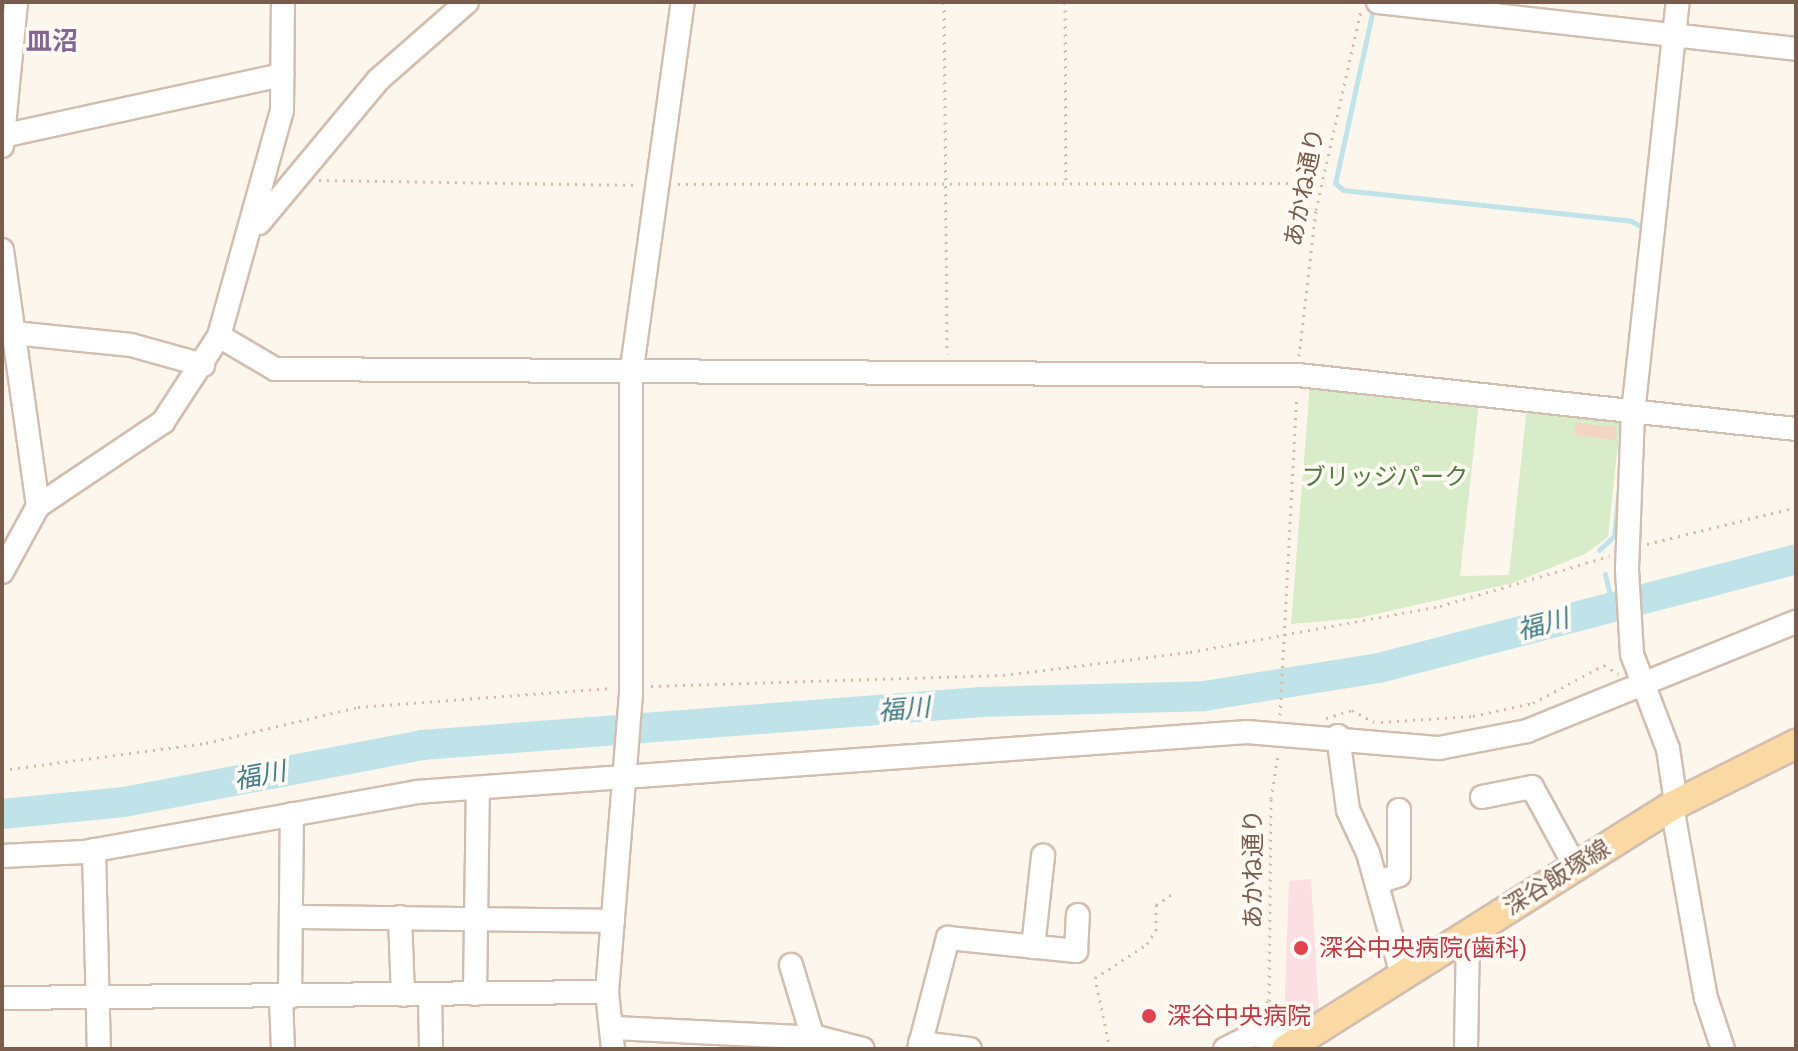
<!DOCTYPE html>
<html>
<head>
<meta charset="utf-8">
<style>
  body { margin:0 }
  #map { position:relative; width:1798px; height:1051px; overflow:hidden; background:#fdf6ec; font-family:Helvetica,"Noto Sans JP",sans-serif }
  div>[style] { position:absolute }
  .medical>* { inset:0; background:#fbdfe3 }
  .green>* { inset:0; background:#d8ecc9 }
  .stream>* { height:5px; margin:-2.5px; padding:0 2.5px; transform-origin:2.5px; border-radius:2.5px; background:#bfe3e8 }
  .river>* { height:30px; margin:-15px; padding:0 15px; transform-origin:15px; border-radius:15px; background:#bfe3e8 }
  .building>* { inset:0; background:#f3d5c3 }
  .path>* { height:3px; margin-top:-1.5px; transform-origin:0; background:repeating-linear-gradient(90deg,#d9b8a5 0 2px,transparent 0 8px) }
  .roads { filter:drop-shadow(2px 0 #d1beb0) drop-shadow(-2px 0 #d1beb0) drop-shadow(0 2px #d1beb0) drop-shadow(0 -2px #d1beb0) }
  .minor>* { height:22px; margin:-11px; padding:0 11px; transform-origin:11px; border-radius:11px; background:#fff }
  .major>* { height:28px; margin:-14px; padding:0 14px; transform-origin:14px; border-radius:14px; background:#fbd9a5 }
  .dots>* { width:22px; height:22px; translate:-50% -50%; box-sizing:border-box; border:4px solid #fffaf3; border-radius:50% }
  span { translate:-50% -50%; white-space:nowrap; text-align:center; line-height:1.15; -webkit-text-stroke:7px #fffaf3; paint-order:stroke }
  .street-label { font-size:24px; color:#7a5c4d }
  .park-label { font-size:24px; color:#537a41 }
  .health-label { font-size:24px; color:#be3a42 }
  .left { translate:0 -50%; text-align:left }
  .neighbourhood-label { font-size:26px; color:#846695; font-weight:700 }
  .water-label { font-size:26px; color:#437c86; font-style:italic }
  .frame { position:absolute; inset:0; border:4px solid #7a5c4d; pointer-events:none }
</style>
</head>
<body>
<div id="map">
  <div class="medical">
    <i style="clip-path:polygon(1311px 879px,1319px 1015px,1305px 1024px,1284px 1022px,1289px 881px)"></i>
  </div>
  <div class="green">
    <i style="clip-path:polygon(1310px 384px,1479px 402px,1460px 576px,1509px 575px,1527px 406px,1621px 416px,1608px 537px,1585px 554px,1513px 583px,1359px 618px,1291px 624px)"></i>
  </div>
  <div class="stream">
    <i style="left:1372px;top:14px;width:173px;rotate:102.3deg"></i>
    <i style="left:1335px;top:183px;width:11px;rotate:41deg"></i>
    <i style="left:1343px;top:190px;width:290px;rotate:6.1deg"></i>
    <i style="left:1631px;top:221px;width:13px;rotate:29deg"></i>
    <i style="left:1642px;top:227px;width:8px;rotate:90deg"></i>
    <i style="left:1599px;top:550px;width:21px;rotate:-43deg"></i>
    <i style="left:1614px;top:536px;width:48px;rotate:-84.1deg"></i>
    <i style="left:1605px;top:574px;width:35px;rotate:77deg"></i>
  </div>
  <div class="river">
    <i style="left:2px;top:814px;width:123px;rotate:-5.6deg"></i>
    <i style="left:124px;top:802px;width:303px;rotate:-10.8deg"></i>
    <i style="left:422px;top:745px;width:561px;rotate:-4.4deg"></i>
    <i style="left:981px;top:702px;width:223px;rotate:-1.5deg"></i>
    <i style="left:1204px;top:696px;width:177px;rotate:-9.1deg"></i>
    <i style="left:1379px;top:668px;width:431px;rotate:-14.6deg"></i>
  </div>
  <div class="building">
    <i style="clip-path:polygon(1576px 423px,1616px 427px,1615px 440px,1574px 435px)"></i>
  </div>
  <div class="path">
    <i style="left:944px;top:2px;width:352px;rotate:89.5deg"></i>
    <i style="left:1065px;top:2px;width:180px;rotate:89.7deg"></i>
    <i style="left:319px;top:180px;width:319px;rotate:0.9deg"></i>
    <i style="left:678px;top:184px;width:624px;rotate:-0.09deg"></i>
    <i style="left:1299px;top:356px;width:147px;rotate:-83.4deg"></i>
    <i style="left:1316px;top:210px;width:205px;rotate:-77.3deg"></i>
    <i style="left:1647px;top:544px;width:154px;rotate:-13.9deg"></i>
    <i style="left:651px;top:686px;width:352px;rotate:-1.8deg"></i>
    <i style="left:1003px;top:675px;width:188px;rotate:-7deg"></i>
    <i style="left:1190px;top:652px;width:254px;rotate:-10.4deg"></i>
    <i style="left:1440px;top:606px;width:177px;rotate:-16.4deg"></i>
    <i style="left:1280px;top:715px;width:320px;rotate:-87deg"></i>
    <i style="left:1326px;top:718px;width:27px;rotate:-17deg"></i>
    <i style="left:1352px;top:710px;width:25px;rotate:29deg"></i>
    <i style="left:1381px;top:722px;width:92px;rotate:-3.7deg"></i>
    <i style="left:1473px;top:716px;width:61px;rotate:-12.2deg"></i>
    <i style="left:1533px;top:703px;width:81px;rotate:-28.2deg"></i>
    <i style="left:1604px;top:665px;width:17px;rotate:31deg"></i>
    <i style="left:2px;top:770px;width:206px;rotate:-7.5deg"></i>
    <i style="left:206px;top:743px;width:156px;rotate:-13.3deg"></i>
    <i style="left:358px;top:707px;width:254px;rotate:-4.3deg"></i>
    <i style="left:1269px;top:1017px;width:218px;rotate:-89.5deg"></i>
    <i style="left:1271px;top:799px;width:45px;rotate:-81deg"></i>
    <i style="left:1261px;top:1018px;width:19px;rotate:-69deg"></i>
    <i style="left:1110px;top:1049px;width:73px;rotate:-101.9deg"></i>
    <i style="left:1095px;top:978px;width:62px;rotate:-33.2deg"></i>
    <i style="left:1147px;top:944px;width:17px;rotate:-57deg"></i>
    <i style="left:1156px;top:930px;width:25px;rotate:-90deg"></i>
    <i style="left:1156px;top:905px;width:21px;rotate:-35deg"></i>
  </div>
  <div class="roads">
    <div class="minor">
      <i style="left:1378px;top:2px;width:421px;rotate:6.4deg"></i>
      <i style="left:2px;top:136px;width:287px;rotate:-12.3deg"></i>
      <i style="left:2px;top:146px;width:145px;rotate:-84.4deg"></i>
      <i style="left:259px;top:223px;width:186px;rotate:-50.2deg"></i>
      <i style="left:378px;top:80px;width:118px;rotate:-41.2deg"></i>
      <i style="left:2px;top:250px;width:259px;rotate:82deg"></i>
      <i style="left:13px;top:333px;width:119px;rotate:5.8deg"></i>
      <i style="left:131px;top:345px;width:75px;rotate:15.5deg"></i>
      <i style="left:219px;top:336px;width:65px;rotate:30.5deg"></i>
      <i style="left:275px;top:369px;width:1023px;rotate:0.34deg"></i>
      <i style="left:1298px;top:375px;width:501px;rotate:6.19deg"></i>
      <i style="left:2px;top:572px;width:75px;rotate:-61.4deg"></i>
      <i style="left:38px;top:506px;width:151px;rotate:-33.9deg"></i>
      <i style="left:163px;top:422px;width:103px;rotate:-56.9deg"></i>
      <i style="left:219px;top:336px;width:235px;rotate:-74.4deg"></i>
      <i style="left:282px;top:110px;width:108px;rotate:-89.5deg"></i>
      <i style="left:1338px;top:736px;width:75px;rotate:82.3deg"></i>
      <i style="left:1348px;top:810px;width:47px;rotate:65.1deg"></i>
      <i style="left:1368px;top:853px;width:127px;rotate:74.4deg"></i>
      <i style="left:1482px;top:797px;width:51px;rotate:-11.3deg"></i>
      <i style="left:1532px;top:787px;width:90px;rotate:61.4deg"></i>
      <i style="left:1676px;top:803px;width:55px;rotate:-98.4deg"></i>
      <i style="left:1668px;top:749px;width:102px;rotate:-110.8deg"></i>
      <i style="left:1632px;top:654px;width:85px;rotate:-93.4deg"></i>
      <i style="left:1627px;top:569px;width:156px;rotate:-87.8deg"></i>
      <i style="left:1633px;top:413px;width:413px;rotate:-83.8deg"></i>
      <i style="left:1672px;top:806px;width:195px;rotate:80deg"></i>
      <i style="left:1706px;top:998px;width:54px;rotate:71.6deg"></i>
      <i style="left:94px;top:850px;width:199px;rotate:88.6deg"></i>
      <i style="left:2px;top:856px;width:82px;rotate:-2.8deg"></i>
      <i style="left:84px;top:852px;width:337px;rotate:-10.2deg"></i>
      <i style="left:416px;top:792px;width:833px;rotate:-4.13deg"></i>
      <i style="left:1247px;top:732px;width:193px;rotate:4.8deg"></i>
      <i style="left:1439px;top:748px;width:90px;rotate:-10.9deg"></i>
      <i style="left:1527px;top:731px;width:290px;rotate:-22.1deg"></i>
      <i style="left:1378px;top:882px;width:22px;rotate:-18deg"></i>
      <i style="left:1399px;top:875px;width:65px;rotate:-90deg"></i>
      <i style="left:291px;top:917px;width:322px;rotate:0.7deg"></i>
      <i style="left:400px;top:917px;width:78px;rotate:87.8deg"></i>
      <i style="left:1033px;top:947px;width:92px;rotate:-83.7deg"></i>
      <i style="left:791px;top:965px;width:76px;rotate:73.2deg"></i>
      <i style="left:475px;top:994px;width:205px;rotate:-89.2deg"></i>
      <i style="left:430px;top:995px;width:54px;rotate:88.9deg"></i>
      <i style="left:290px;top:997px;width:183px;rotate:-89.4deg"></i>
      <i style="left:2px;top:998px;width:605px;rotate:-0.57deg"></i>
      <i style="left:281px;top:998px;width:51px;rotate:87.8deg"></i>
      <i style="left:614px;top:1028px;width:206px;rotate:2.8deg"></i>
      <i style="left:820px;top:1038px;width:44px;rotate:14.3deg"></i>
      <i style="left:920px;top:1043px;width:50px;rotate:6.8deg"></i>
      <i style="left:613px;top:1049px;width:57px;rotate:-96deg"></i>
      <i style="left:607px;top:992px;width:299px;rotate:-85.4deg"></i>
      <i style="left:631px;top:694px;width:319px;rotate:-90deg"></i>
      <i style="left:631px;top:375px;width:377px;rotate:-82.1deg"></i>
      <i style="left:919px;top:1049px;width:115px;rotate:-75.4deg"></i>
      <i style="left:948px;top:938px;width:129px;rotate:5.8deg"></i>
      <i style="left:1076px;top:951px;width:36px;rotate:-87deg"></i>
      <i style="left:1225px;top:1049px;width:31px;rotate:-27deg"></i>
      <i style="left:1253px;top:1035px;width:45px;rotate:9deg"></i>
      <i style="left:1466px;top:1049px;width:117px;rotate:-89deg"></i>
    </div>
    <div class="major">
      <i style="left:1286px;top:1049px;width:456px;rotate:-32.2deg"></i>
      <i style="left:1672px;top:806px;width:139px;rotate:-26.6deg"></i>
    </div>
  </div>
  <div class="dots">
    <i style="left:1301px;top:948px;background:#e0444e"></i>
    <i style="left:1149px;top:1016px;background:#e0444e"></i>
  </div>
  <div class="street-label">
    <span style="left:1304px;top:187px;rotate:-79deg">あかね通り</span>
    <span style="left:1253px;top:869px;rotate:-90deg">あかね通り</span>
    <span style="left:1557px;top:877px;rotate:-32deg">深谷飯塚線</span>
  </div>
  <div class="park-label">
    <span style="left:1385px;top:477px">ブリッジパーク</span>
  </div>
  <div class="health-label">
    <span class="left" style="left:1319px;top:948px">深谷中央病院(歯科)</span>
    <span class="left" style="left:1167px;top:1016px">深谷中央病院</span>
  </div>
  <div class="neighbourhood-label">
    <span style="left:52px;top:42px">皿沼</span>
  </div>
  <div class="water-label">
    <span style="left:1543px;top:625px;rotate:-15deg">福川</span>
    <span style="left:904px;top:710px;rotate:-5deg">福川</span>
    <span style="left:260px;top:776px;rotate:-11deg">福川</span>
  </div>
  <div class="frame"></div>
</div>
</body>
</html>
